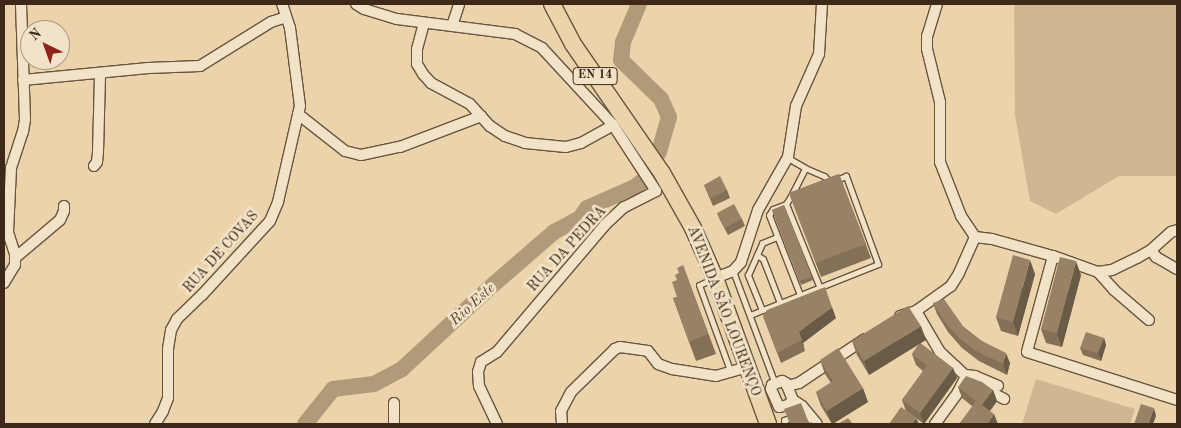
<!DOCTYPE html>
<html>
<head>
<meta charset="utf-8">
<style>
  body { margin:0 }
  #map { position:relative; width:1181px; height:428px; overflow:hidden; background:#ebd4ab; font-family:"Old Standard TT",serif }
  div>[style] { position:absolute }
  .green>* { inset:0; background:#ceb792 }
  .river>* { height:16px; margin:-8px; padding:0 8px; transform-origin:8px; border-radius:8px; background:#b09a79 }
  .roads { filter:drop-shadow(1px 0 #69543e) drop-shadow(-1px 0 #69543e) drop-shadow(0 1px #69543e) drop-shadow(0 -1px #69543e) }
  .lane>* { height:5px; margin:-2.5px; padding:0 2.5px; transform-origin:2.5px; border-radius:2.5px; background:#f2e3c8 }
  .street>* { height:10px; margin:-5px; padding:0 5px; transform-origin:5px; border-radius:5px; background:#f2e3c8 }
  .primary>* { height:16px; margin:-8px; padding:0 8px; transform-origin:8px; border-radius:8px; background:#ebd4ab }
  .wall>* { inset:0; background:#837057 }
  .shaded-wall>* { inset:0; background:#6a5b47 }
  .building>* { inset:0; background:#988265 }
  span { translate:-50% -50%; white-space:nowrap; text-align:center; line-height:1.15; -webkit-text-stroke:5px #f2e3c8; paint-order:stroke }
  .shield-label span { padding:1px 4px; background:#f2e3c8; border:1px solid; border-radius:4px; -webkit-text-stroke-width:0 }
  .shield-label { font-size:12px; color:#3e2919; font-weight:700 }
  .street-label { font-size:14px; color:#3e2919 }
  .water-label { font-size:15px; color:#5a4531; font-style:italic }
  .frame { position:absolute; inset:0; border:5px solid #3e2919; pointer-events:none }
  .north { position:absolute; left:20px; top:20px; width:50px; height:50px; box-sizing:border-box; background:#f2e3c8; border:1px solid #aa9982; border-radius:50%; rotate:318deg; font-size:14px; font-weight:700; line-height:20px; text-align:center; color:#3e2919 }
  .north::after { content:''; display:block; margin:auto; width:18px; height:22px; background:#8f2418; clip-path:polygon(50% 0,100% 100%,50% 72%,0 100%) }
</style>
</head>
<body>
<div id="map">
  <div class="green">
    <i style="clip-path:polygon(1014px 4px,1177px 4px,1177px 176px,1119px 176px,1056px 214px,1030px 201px,1015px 115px)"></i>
    <i style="clip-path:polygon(1036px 379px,1135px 409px,1130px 424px,1022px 424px)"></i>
  </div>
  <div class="river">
    <i style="left:639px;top:4px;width:41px;rotate:112.8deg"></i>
    <i style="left:623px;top:42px;width:18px;rotate:96deg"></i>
    <i style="left:621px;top:60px;width:56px;rotate:44.3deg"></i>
    <i style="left:661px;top:99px;width:20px;rotate:66deg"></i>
    <i style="left:669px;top:117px;width:37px;rotate:106deg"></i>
    <i style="left:305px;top:424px;width:45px;rotate:-51.3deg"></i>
    <i style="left:333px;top:389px;width:41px;rotate:-7deg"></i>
    <i style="left:374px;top:384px;width:32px;rotate:-28deg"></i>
    <i style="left:402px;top:369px;width:116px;rotate:-42.9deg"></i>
    <i style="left:487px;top:290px;width:89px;rotate:-40.9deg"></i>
    <i style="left:554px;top:232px;width:30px;rotate:-28deg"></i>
    <i style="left:580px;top:218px;width:12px;rotate:-55deg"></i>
    <i style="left:587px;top:208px;width:52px;rotate:-23.6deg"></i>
    <i style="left:635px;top:187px;width:13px;rotate:-39deg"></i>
  </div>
  <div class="roads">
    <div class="lane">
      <i style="left:788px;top:158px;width:20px;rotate:30deg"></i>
      <i style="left:805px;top:168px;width:21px;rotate:23deg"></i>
      <i style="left:824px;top:176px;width:8px;rotate:45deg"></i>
      <i style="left:795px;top:195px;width:4px;rotate:166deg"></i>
      <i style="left:791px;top:196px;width:9px;rotate:122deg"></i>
      <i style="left:786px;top:204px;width:14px;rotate:159deg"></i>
      <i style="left:773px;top:209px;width:7px;rotate:124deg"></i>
      <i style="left:769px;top:215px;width:86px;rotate:68.8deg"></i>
      <i style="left:791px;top:196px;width:31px;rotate:-63deg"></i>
      <i style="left:786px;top:204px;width:91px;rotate:68deg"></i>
      <i style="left:757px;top:255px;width:7px;rotate:34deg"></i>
      <i style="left:763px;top:259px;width:47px;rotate:68.9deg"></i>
      <i style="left:733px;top:271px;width:121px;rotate:69.6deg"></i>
      <i style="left:712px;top:279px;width:14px;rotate:155deg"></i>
      <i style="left:699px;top:285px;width:94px;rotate:70deg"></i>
      <i style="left:762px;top:310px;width:38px;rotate:-112deg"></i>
      <i style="left:748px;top:275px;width:35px;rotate:-66deg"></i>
      <i style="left:762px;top:243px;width:16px;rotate:-22deg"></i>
      <i style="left:750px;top:315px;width:138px;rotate:-21.7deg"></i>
      <i style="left:878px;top:264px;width:94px;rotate:-110deg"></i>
      <i style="left:846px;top:176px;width:11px;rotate:158deg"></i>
      <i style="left:785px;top:424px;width:4px;rotate:-104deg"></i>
      <i style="left:784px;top:420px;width:9px;rotate:-18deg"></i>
    </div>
    <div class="street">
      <i style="left:356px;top:4px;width:9px;rotate:32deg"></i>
      <i style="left:364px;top:9px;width:34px;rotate:17deg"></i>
      <i style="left:397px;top:19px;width:119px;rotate:7.2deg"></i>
      <i style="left:515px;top:34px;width:30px;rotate:27deg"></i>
      <i style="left:542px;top:48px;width:105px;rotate:47.3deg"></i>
      <i style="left:613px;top:125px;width:79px;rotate:56.9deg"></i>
      <i style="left:656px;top:191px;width:36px;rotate:153deg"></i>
      <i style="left:624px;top:207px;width:26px;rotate:137deg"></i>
      <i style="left:605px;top:225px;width:167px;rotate:130.4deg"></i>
      <i style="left:497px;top:352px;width:19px;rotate:148deg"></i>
      <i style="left:481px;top:362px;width:10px;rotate:107deg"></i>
      <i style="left:478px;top:372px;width:14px;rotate:86deg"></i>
      <i style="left:479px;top:386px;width:42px;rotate:64.7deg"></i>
      <i style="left:937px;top:4px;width:34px;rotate:107deg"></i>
      <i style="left:927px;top:36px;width:13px;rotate:90deg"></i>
      <i style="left:927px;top:49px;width:55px;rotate:76.2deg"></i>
      <i style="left:940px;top:102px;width:60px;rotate:90deg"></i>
      <i style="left:940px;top:162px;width:58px;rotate:68.7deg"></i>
      <i style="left:961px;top:216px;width:25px;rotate:56deg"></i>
      <i style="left:424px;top:23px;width:27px;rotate:105deg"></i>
      <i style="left:417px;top:49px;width:15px;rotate:90deg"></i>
      <i style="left:417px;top:64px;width:12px;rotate:59deg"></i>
      <i style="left:423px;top:74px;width:12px;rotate:48deg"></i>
      <i style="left:431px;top:83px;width:44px;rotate:28.3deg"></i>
      <i style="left:470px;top:104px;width:30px;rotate:48deg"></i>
      <i style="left:490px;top:126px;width:18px;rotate:34deg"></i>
      <i style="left:505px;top:136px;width:21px;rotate:19deg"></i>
      <i style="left:525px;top:143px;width:41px;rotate:5.6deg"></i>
      <i style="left:566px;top:147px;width:16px;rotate:-15deg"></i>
      <i style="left:581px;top:143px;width:37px;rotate:-29deg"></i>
      <i style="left:452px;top:26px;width:23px;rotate:-72deg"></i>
      <i style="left:23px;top:80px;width:126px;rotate:-5.5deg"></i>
      <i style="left:148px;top:68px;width:52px;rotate:-2.2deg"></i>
      <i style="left:200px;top:66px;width:84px;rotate:-31.8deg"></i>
      <i style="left:271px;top:22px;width:16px;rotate:-18deg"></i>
      <i style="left:298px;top:114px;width:60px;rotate:38.2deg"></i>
      <i style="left:345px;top:151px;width:16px;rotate:14deg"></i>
      <i style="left:361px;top:155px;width:40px;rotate:-12deg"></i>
      <i style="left:400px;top:147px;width:87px;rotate:-20.9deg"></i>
      <i style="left:94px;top:166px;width:5px;rotate:-53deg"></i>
      <i style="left:97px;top:162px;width:10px;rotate:-84deg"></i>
      <i style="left:98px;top:152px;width:79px;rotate:-88.5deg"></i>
      <i style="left:975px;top:237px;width:17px;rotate:7deg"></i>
      <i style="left:992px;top:239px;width:63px;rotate:15.6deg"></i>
      <i style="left:1053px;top:256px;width:48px;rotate:19.6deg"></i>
      <i style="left:1098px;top:272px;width:14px;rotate:-8deg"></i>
      <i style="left:1112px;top:270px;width:28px;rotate:-26deg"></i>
      <i style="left:1137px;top:258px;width:16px;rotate:-30deg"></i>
      <i style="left:1151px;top:250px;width:27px;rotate:-42deg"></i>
      <i style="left:1171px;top:232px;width:6px;rotate:-18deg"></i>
      <i style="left:1151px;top:250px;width:9px;rotate:54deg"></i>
      <i style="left:1156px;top:257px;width:24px;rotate:30deg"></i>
      <i style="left:1053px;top:256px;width:99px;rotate:105.2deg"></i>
      <i style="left:1027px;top:352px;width:157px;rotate:17.7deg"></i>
      <i style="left:15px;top:258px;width:59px;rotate:-40.2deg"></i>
      <i style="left:60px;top:220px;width:10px;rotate:-66deg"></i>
      <i style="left:64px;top:211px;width:5px;rotate:-90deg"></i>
      <i style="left:1098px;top:272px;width:24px;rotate:48deg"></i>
      <i style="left:1114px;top:290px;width:46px;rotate:40.6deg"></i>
      <i style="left:715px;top:278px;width:19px;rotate:-21deg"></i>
      <i style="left:733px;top:271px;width:12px;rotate:-48deg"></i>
      <i style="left:741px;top:262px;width:55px;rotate:-71.9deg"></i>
      <i style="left:758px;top:210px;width:61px;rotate:-60.5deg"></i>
      <i style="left:788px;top:157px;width:52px;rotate:-81.1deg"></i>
      <i style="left:796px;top:106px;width:57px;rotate:-66.1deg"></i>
      <i style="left:819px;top:54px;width:50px;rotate:-86.6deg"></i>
      <i style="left:4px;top:283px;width:21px;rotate:-59deg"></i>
      <i style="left:15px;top:265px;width:11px;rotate:-90deg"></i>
      <i style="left:15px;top:254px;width:23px;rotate:-108deg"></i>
      <i style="left:8px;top:232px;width:64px;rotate:-87.3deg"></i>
      <i style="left:11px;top:168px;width:38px;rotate:-72deg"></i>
      <i style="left:23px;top:132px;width:13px;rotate:-81deg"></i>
      <i style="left:25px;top:119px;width:115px;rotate:-92deg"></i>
      <i style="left:916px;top:311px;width:48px;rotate:59.7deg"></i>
      <i style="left:940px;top:352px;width:21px;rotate:43deg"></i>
      <i style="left:955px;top:366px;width:25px;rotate:43deg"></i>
      <i style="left:973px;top:383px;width:35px;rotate:27deg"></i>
      <i style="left:900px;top:316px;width:17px;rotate:-17deg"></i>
      <i style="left:916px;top:311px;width:43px;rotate:-35.5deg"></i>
      <i style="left:951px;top:286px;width:15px;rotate:-58deg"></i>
      <i style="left:959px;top:273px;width:39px;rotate:-66deg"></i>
      <i style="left:965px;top:375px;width:10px;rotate:6deg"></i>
      <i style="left:975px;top:376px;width:25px;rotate:23deg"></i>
      <i style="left:782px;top:381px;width:4px;rotate:27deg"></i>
      <i style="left:786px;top:383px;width:18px;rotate:68deg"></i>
      <i style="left:793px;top:400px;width:7px;rotate:135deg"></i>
      <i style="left:788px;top:405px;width:9px;rotate:167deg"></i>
      <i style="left:779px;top:407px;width:20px;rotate:-114deg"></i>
      <i style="left:771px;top:389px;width:4px;rotate:-76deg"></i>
      <i style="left:772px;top:385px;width:11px;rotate:-22deg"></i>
      <i style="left:787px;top:386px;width:12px;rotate:-14deg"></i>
      <i style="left:799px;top:383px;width:79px;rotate:-33.7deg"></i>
      <i style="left:793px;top:400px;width:11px;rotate:34deg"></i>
      <i style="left:802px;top:406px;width:23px;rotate:50deg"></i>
      <i style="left:155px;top:424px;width:15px;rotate:-58deg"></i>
      <i style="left:163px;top:411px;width:14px;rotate:-69deg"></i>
      <i style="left:168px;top:398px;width:49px;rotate:-90deg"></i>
      <i style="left:168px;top:349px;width:19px;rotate:-81deg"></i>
      <i style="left:171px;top:330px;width:13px;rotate:-61deg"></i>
      <i style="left:177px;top:319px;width:35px;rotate:-44deg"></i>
      <i style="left:202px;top:295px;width:100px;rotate:-47.4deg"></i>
      <i style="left:270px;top:221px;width:21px;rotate:-67deg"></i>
      <i style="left:278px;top:202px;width:98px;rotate:-77.1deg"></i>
      <i style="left:300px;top:106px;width:79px;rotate:-97.3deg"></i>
      <i style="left:290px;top:28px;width:25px;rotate:-108deg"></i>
      <i style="left:394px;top:424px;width:21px;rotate:-90deg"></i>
      <i style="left:562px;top:424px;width:13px;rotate:-94deg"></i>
      <i style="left:561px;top:411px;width:21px;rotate:-62deg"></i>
      <i style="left:571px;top:392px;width:62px;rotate:-44.3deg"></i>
      <i style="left:615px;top:349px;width:5px;rotate:-22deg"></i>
      <i style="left:620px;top:347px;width:28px;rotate:8deg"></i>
      <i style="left:648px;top:351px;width:16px;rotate:52deg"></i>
      <i style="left:658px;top:364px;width:15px;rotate:20deg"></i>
      <i style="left:672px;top:369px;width:45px;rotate:9deg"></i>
      <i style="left:716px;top:376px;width:32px;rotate:-16deg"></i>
      <i style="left:935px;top:424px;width:39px;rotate:-54deg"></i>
      <i style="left:958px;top:392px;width:16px;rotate:-63deg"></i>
    </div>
    <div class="primary">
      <i style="left:552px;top:4px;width:45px;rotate:62.3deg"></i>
      <i style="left:573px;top:44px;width:157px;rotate:55.4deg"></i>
      <i style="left:662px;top:173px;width:63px;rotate:60.6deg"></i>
      <i style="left:693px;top:228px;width:55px;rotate:66.3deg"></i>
      <i style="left:715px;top:278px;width:155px;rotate:70deg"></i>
    </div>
  </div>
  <div class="wall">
    <i style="clip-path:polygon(839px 174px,871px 258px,821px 277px,789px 193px)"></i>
    <i style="clip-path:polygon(704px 185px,727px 190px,730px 198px,713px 206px)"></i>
    <i style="clip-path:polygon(784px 205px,813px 280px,801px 285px,772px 210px)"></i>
    <i style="clip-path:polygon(717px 213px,742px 219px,745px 226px,728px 235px,720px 220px)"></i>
    <i style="clip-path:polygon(683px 265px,716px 354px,696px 361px,673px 298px,677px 297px,677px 280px,679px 273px)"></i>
    <i style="clip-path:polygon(1035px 274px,1018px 336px,1001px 331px,996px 317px)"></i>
    <i style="clip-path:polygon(1081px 275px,1062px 347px,1046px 343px,1041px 329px)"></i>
    <i style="clip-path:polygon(933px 303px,1010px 363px,1007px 375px,979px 361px,962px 348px,948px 332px,937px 314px)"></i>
    <i style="clip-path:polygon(763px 316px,836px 318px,803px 343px,805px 351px,781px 363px)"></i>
    <i style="clip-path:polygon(1104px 338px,1106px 345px,1101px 361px,1083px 355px,1080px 348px)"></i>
    <i style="clip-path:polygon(926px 340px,920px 343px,953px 368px,957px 378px,924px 424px,906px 411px,902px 400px,923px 371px,916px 365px,912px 354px,919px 344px,869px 375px,857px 355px,852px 341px)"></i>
    <i style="clip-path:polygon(820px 360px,868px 402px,833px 424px,832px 424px,821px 406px,816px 392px,831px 383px,825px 374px)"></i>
    <i style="clip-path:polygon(958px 387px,993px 390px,997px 401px,990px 411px,972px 406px,962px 398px)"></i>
  </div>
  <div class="shaded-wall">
    <i style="clip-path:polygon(1030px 260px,1035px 274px,1018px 336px,1013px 322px)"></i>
    <i style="clip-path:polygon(1076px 261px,1081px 275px,1062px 347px,1057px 333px)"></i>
    <i style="clip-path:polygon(832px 307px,836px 318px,803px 343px,805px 351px,799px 332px)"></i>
    <i style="clip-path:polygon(921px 326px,926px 340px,869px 375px,864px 361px)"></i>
    <i style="clip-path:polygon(1104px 338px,1106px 345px,1101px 361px,1098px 353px)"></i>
    <i style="clip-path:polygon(1006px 353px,1010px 363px,1007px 375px,1003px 364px)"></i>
    <i style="clip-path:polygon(953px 368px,957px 378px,924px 424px,920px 413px)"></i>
    <i style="clip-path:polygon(863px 388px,868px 402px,832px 424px,827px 411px)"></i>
    <i style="clip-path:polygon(993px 390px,997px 401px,986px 416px,982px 405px)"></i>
    <i style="clip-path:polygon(1154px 408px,1156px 416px,1153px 424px,1148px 424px)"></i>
    <i style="clip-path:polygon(994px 414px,998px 424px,987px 424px)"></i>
    <i style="clip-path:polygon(916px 418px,919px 424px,912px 424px)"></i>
  </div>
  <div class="building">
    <i style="clip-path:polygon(839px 174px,866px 244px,816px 263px,789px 193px)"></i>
    <i style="clip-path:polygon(720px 176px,727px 190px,711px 198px,704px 185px)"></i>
    <i style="clip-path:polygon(734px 204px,742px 219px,725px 228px,717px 213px)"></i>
    <i style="clip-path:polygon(784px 205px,812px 277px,800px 281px,772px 210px)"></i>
    <i style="clip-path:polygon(1013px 255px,1030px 260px,1013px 322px,996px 317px)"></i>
    <i style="clip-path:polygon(1060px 257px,1076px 261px,1057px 333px,1041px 329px)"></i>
    <i style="clip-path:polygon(683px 265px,708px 334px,689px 342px,673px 298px,677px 297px,672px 282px,677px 280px,675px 275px,679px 273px,677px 268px)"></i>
    <i style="clip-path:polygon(825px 287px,832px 307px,799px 332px,802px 340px,777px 353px,763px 316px,767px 310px)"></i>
    <i style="clip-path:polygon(944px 299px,965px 329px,980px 340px,1006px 353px,1003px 364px,975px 350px,958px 337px,944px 321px,933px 303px)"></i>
    <i style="clip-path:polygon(908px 306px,921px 326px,864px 361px,852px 341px)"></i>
    <i style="clip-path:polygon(1086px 332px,1104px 338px,1098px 353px,1080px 348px)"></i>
    <i style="clip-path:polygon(920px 343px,953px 368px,920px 413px,902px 400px,927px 366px,912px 354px)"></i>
    <i style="clip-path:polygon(838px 348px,863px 388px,827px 411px,816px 392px,833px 381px,820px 360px)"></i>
    <i style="clip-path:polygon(966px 376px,982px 382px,993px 390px,982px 405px,994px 414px,987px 424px,959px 424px,976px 401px,958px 387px)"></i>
    <i style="clip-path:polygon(801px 403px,809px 423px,812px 422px,812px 424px,790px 424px,784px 409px)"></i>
    <i style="clip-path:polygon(1141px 404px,1154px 408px,1148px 424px,1134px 424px)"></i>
    <i style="clip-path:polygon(901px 407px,916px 418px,912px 424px,889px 424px)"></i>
    <i style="clip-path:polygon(848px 418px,853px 424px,838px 424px)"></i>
  </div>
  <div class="shield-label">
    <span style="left:595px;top:76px">EN 14</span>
  </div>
  <div class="street-label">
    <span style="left:567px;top:249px;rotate:-48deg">RUA DA PEDRA</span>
    <span style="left:221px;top:252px;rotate:-48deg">RUA DE COVAS</span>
    <span style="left:724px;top:311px;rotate:69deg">AVENIDA SÃO LOURENÇO</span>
  </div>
  <div class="water-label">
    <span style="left:473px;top:305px;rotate:-42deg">Rio Este</span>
  </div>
  <div class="frame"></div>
  <div class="north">N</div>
</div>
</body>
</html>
